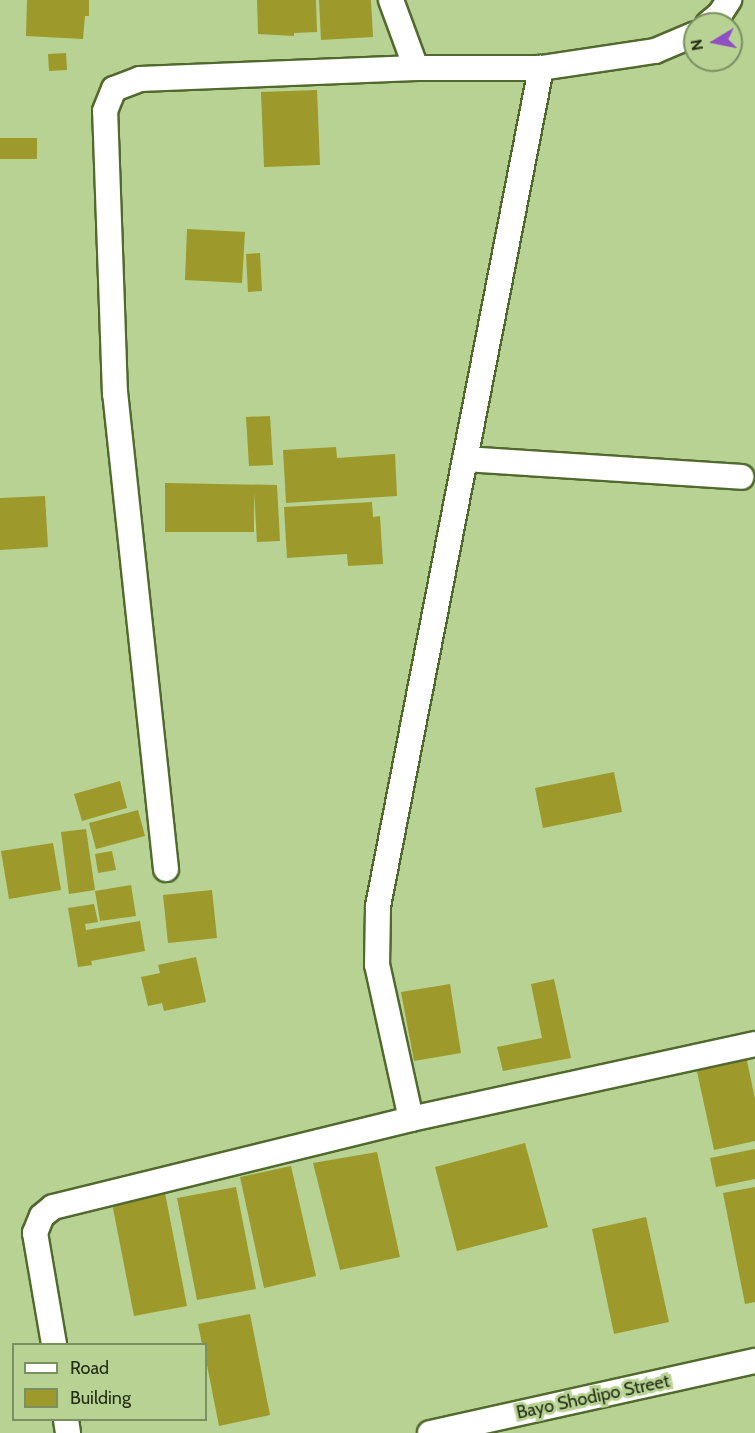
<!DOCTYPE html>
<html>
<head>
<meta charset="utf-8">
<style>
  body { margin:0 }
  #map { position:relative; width:755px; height:1433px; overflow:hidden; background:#b7d293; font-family:Cabin,sans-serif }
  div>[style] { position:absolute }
  .building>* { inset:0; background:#9d992b }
  .roads { filter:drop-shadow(2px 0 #52692e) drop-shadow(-2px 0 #52692e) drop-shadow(0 2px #52692e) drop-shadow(0 -2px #52692e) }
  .minor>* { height:24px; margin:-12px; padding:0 12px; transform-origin:12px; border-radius:12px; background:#fff }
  span { translate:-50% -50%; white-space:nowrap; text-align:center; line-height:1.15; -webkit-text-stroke:6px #b7d293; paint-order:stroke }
  .street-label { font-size:18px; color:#222d14 }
  .legend { position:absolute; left:12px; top:1343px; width:195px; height:78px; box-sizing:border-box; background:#b7d293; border:2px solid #7b9060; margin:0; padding:8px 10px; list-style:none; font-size:18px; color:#222d14 }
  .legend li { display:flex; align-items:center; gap:12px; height:30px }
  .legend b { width:30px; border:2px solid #7b9060 }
  .north { position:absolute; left:683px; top:12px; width:60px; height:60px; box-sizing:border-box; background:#b7d293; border:2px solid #7b9060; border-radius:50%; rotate:260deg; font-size:16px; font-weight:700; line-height:24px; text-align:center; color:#222d14 }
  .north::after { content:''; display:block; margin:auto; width:21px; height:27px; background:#8f4ec3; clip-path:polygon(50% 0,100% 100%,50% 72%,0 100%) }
</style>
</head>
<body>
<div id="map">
  <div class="building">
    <i style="clip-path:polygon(27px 0,89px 0,89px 16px,85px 16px,83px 39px,26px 36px)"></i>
    <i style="clip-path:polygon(257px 0,316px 0,317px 32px,294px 33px,294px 36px,258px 34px)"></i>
    <i style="clip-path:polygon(319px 0,371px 0,373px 37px,321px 40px)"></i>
    <i style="clip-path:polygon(66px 53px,67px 70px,49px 71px,48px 54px)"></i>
    <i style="clip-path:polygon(317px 90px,320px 165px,264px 167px,261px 92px)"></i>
    <i style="clip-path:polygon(0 138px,37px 138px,37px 159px,0 159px)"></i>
    <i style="clip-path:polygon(187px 229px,245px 232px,242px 283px,185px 280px)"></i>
    <i style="clip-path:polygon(260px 253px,262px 291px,248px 292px,246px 254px)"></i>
    <i style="clip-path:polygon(270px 416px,273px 465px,249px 466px,246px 417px)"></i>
    <i style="clip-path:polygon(336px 447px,337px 458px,395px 454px,397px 496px,286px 503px,283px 450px)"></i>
    <i style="clip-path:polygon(165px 483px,277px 485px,280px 541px,257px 542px,254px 492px,254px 532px,165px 532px)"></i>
    <i style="clip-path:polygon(45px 496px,48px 547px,0 550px,0 498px)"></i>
    <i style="clip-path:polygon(372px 502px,373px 517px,380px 516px,383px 564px,348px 566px,347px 554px,287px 558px,284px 507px)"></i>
    <i style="clip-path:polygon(614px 772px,622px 812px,543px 828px,535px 788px)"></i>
    <i style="clip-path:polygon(120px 781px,127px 808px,82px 821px,74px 794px)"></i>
    <i style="clip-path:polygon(138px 810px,145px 836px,96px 849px,89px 823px)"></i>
    <i style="clip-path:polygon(86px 829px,95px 890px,69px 894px,61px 832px)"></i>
    <i style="clip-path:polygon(53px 843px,61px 890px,9px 899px,1px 851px)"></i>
    <i style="clip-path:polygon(112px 851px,116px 870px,98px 873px,95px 854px)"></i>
    <i style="clip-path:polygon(131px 885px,136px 916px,100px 921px,95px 891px)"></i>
    <i style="clip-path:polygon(212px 890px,217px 938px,168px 943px,163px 895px)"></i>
    <i style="clip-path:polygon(94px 904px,98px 922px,85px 924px,86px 930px,140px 921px,145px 951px,91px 961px,92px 965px,78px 967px,68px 908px)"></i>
    <i style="clip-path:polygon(196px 957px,206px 1002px,164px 1011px,162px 1003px,148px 1006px,141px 977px,160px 973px,158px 965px)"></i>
    <i style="clip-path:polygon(554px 979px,571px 1058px,503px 1071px,497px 1047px,542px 1038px,531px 984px)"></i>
    <i style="clip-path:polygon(450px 984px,461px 1053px,414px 1061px,401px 992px)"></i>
    <i style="clip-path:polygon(746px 1056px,755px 1099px,755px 1141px,714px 1150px,696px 1067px)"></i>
    <i style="clip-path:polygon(525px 1143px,548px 1227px,457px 1251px,435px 1167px)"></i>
    <i style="clip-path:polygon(755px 1149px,755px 1179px,716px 1187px,710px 1158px)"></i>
    <i style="clip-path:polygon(377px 1152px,400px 1257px,340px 1270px,313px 1163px)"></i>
    <i style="clip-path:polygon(291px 1166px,316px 1276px,264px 1288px,240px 1177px)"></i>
    <i style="clip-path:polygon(236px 1187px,256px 1289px,197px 1300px,177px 1198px)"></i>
    <i style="clip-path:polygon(755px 1187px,755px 1302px,745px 1304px,723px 1193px)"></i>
    <i style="clip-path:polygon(165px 1193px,187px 1306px,134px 1316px,112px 1203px)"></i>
    <i style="clip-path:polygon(646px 1217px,669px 1322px,614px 1334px,592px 1229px)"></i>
    <i style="clip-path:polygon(250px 1314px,270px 1415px,219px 1426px,206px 1360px,206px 1344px,202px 1344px,198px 1324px)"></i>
  </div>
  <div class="roads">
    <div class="minor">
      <i style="left:391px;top:0;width:72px;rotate:69.8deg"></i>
      <i style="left:708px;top:24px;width:16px;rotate:-40deg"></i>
      <i style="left:720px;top:14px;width:17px;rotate:-57deg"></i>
      <i style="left:465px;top:459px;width:277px;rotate:3.7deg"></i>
      <i style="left:166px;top:869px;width:478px;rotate:-96.1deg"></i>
      <i style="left:115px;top:394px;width:283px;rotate:-92deg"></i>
      <i style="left:105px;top:111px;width:24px;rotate:-68deg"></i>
      <i style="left:114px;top:89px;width:28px;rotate:-21deg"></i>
      <i style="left:140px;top:79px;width:276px;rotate:-2.3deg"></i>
      <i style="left:416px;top:68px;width:125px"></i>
      <i style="left:541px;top:68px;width:115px;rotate:-8.5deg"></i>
      <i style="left:655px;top:51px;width:43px;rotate:-23deg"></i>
      <i style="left:411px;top:1119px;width:158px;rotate:-102.4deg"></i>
      <i style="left:377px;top:965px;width:59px;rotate:-89deg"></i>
      <i style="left:378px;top:906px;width:854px;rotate:-78.99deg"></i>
      <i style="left:54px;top:1344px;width:113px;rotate:-99.7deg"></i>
      <i style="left:35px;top:1233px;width:18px;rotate:-68deg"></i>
      <i style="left:42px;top:1216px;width:14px;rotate:-39deg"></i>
      <i style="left:53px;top:1207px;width:369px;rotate:-13.8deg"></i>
      <i style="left:411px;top:1119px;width:352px;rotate:-12.3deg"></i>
      <i style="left:66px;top:1420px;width:13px;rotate:81deg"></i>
      <i style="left:430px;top:1433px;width:333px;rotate:-12.5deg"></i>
    </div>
  </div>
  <div class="street-label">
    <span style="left:593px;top:1397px;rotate:-12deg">Bayo Shodipo Street</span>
  </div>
  <ul class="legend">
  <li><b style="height:8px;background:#fff"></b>Road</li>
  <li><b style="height:16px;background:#9d992b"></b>Building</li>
  </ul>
  <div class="north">N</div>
</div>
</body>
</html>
